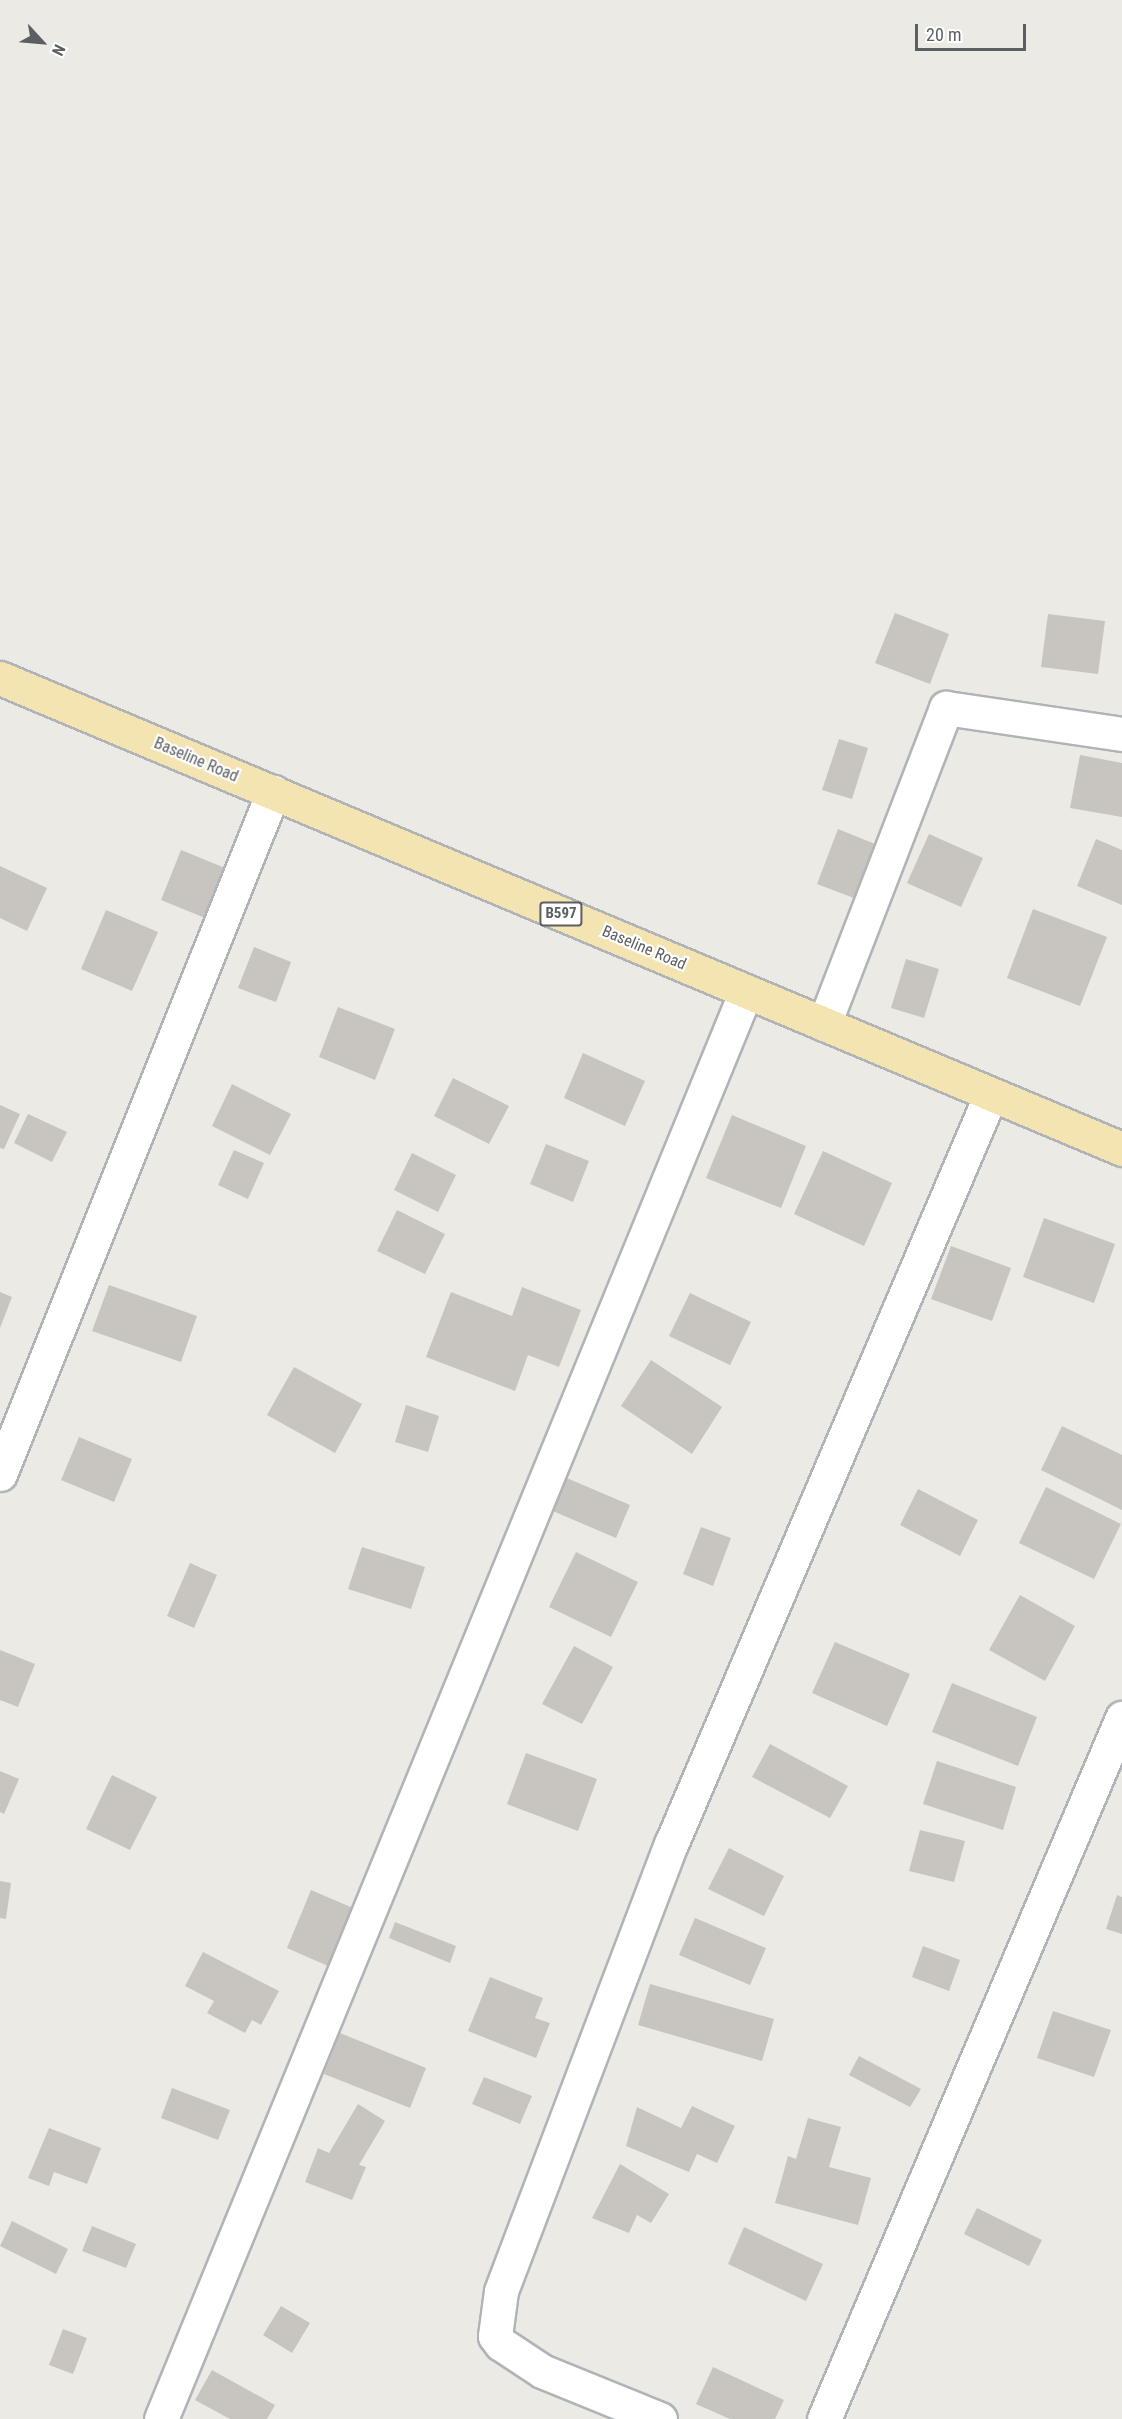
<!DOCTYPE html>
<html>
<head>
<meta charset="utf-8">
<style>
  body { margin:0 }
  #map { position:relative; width:1122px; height:2419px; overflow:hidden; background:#eceae4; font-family:"Roboto Condensed",sans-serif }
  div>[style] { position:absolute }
  .building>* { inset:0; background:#c8c5c0 }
  .roads { filter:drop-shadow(2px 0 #b1b4b7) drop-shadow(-2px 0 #b1b4b7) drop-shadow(0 2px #b1b4b7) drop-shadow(0 -2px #b1b4b7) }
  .minor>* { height:33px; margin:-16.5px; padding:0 16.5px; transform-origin:16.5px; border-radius:16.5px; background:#fff }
  .primary>* { height:33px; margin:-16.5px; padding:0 16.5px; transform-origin:16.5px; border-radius:16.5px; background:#f4e4b1 }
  span { translate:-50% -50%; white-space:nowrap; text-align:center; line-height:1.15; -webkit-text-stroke:4.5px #fff; paint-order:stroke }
  .shield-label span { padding:2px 4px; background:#fff; border:2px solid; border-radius:4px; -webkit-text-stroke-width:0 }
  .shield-label { font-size:15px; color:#5c5f62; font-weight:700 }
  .street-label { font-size:16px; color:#5c5f62 }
  .north { position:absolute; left:12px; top:12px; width:60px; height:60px; -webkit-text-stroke:4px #fff; paint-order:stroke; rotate:116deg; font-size:16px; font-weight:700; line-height:24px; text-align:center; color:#5c5f62 }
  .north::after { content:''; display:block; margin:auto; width:21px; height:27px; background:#5c5f62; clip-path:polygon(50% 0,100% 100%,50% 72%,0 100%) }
  .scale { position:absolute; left:915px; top:24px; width:111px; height:27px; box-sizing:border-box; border:3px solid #5c5f62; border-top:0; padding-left:8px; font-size:18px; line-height:21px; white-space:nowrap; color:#5c5f62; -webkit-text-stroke:4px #fff; paint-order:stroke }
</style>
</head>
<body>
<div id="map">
  <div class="building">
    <i style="clip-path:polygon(895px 613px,949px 634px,930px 684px,875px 663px)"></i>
    <i style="clip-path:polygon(1048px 614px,1105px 621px,1098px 674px,1041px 667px)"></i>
    <i style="clip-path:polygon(839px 739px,868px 748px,852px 799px,822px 790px)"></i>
    <i style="clip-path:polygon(1080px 755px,1122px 763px,1122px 817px,1070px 808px)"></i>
    <i style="clip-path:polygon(838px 829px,880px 846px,859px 900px,817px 884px)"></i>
    <i style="clip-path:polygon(929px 834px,983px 858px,961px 907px,907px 883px)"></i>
    <i style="clip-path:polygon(1096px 839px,1122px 850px,1122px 905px,1077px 886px)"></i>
    <i style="clip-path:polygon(181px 850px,230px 870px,210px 920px,161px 900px)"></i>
    <i style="clip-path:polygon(0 866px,47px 888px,27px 931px,0 918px)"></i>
    <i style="clip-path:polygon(1033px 909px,1107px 937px,1080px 1006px,1007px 978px)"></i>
    <i style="clip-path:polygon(106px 910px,158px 932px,132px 991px,81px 969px)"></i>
    <i style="clip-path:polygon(254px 947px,291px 962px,276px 1002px,238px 988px)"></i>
    <i style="clip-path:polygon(906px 959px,939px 969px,924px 1018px,891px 1008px)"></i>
    <i style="clip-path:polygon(338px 1007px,395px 1029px,375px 1080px,319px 1057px)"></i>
    <i style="clip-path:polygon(583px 1053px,645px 1081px,625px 1126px,564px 1098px)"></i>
    <i style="clip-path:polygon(453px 1078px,509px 1106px,489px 1144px,434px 1116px)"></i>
    <i style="clip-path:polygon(232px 1084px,291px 1114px,270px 1155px,212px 1126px)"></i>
    <i style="clip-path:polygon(0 1105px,20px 1114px,4px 1149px,0 1148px)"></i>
    <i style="clip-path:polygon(28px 1114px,67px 1132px,52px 1162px,14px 1143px)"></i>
    <i style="clip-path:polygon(732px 1115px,806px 1146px,781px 1208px,706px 1178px)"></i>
    <i style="clip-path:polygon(546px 1144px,589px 1161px,573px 1202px,530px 1184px)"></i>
    <i style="clip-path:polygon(234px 1150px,264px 1163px,248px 1199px,218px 1185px)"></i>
    <i style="clip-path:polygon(823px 1151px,892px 1183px,864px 1246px,794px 1214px)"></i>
    <i style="clip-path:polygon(412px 1153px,456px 1175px,438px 1212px,394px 1190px)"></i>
    <i style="clip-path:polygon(397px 1210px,445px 1234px,425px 1274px,377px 1251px)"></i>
    <i style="clip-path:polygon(1044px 1218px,1115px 1244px,1094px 1303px,1023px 1277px)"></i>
    <i style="clip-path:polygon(951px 1246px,1011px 1268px,992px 1321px,931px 1299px)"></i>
    <i style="clip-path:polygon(109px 1285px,197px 1316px,181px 1362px,92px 1331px)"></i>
    <i style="clip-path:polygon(522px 1287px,581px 1310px,559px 1367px,528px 1355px,515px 1391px,426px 1357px,451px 1292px,512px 1316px)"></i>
    <i style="clip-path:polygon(0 1292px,12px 1297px,0 1328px)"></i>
    <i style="clip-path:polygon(690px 1293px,751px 1322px,730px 1365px,669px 1336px)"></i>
    <i style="clip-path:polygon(651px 1360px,722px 1407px,692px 1454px,621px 1406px)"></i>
    <i style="clip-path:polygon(294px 1367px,362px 1404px,335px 1453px,267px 1415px)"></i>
    <i style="clip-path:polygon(406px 1405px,439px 1416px,428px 1452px,395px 1442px)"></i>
    <i style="clip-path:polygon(1062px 1426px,1122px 1455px,1122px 1510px,1041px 1470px)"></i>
    <i style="clip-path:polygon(79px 1437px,132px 1459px,114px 1502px,61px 1480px)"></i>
    <i style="clip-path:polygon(562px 1476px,630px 1505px,616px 1538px,548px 1509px)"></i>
    <i style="clip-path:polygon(1046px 1487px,1121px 1524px,1094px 1579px,1019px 1543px)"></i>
    <i style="clip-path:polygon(918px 1489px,978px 1520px,960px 1556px,900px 1525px)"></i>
    <i style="clip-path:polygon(701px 1527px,731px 1538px,713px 1586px,683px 1574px)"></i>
    <i style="clip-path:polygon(362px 1547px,425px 1567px,411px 1609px,348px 1589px)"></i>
    <i style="clip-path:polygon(576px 1552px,638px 1582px,611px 1637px,549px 1607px)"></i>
    <i style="clip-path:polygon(190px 1563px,217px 1575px,194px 1628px,167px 1616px)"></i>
    <i style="clip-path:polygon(1020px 1595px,1075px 1626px,1045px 1681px,989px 1650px)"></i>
    <i style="clip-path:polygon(835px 1642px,910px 1674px,887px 1726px,812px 1693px)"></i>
    <i style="clip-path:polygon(574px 1646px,613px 1667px,582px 1724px,542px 1704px)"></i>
    <i style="clip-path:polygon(0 1650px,35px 1664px,18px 1707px,0 1700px)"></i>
    <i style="clip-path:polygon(952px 1683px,1037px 1717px,1018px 1766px,932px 1732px)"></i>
    <i style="clip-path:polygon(770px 1744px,848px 1786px,830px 1818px,752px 1777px)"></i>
    <i style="clip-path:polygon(526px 1753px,597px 1779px,578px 1831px,507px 1804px)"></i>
    <i style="clip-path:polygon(937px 1761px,1016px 1787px,1003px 1830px,923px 1804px)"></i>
    <i style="clip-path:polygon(0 1771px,19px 1779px,4px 1814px,0 1812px)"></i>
    <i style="clip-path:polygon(112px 1775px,157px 1797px,130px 1850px,86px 1829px)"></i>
    <i style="clip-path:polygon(920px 1830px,965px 1841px,954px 1882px,909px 1871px)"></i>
    <i style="clip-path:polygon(729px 1848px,784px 1876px,764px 1916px,708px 1889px)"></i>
    <i style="clip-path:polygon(0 1881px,11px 1883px,6px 1919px,0 1918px)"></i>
    <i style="clip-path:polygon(311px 1890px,353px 1908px,328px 1966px,287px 1948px)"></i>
    <i style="clip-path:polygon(1117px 1895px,1122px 1897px,1122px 1934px,1106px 1929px)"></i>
    <i style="clip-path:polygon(695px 1918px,766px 1948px,750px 1985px,679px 1955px)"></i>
    <i style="clip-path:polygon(395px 1922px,456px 1946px,450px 1963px,389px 1938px)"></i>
    <i style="clip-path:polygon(923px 1946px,960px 1960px,949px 1991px,912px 1977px)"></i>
    <i style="clip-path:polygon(203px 1952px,279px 1991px,261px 2025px,252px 2020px,245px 2033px,207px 2013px,214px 2001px,185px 1986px)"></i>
    <i style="clip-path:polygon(490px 1977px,543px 1998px,535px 2018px,550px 2023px,536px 2058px,468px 2031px)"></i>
    <i style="clip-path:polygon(650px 1984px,774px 2019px,762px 2061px,638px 2025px)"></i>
    <i style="clip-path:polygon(1053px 2011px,1111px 2030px,1094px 2077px,1037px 2058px)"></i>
    <i style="clip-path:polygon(340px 2033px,426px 2068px,410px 2108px,324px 2074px)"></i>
    <i style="clip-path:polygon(859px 2056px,921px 2089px,910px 2107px,849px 2075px)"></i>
    <i style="clip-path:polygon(484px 2077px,532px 2096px,520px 2124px,472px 2104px)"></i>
    <i style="clip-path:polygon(172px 2088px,230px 2110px,218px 2140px,161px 2118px)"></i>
    <i style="clip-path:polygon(358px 2104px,385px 2121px,359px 2165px,366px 2167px,352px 2200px,305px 2182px,318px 2148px,329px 2153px)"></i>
    <i style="clip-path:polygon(692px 2106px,735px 2126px,717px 2163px,697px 2154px,689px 2172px,626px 2146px,637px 2107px,681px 2128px)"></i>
    <i style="clip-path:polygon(808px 2118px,841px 2127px,829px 2167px,871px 2178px,858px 2225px,775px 2203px,788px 2156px,796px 2159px)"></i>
    <i style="clip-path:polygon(49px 2128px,101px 2148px,87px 2184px,54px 2172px,49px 2186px,28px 2178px)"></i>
    <i style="clip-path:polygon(620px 2164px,669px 2194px,651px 2223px,637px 2215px,629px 2233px,592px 2218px)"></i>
    <i style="clip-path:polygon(977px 2208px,1042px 2240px,1029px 2266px,964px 2234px)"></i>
    <i style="clip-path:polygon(12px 2221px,68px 2249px,56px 2274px,0 2246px)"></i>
    <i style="clip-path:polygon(92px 2226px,136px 2244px,126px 2268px,82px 2251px)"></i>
    <i style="clip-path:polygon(744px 2227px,823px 2264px,806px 2301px,728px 2264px)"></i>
    <i style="clip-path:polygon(281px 2306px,310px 2323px,292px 2353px,263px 2335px)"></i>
    <i style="clip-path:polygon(63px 2329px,87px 2338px,73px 2374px,49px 2365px)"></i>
    <i style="clip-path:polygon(713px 2367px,784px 2400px,775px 2419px,730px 2419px,696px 2404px)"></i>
    <i style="clip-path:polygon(212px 2370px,275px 2405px,267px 2419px,230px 2419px,195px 2400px)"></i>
  </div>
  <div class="roads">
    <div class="minor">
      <i style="left:824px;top:1024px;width:339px;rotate:-68.9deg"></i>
      <i style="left:946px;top:708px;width:178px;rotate:8.4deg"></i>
      <i style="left:0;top:1474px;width:735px;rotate:-68.18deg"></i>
      <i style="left:161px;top:2419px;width:1543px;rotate:-67.72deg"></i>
      <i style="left:660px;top:2419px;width:127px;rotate:-157.9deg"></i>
      <i style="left:542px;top:2371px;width:49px;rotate:-146.6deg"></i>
      <i style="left:501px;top:2344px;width:10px;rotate:-127deg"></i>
      <i style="left:495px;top:2336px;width:45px;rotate:-82.4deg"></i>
      <i style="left:501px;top:2291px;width:480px;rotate:-69.2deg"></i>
      <i style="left:672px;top:1842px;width:813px;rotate:-66.9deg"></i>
      <i style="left:824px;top:2419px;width:762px;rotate:-66.97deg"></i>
    </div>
    <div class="primary">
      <i style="left:0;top:678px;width:1217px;rotate:22.77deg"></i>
    </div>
  </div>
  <div class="shield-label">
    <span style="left:561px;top:914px">B597</span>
  </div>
  <div class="street-label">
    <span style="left:196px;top:760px;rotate:23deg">Baseline Road</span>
    <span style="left:644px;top:948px;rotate:23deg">Baseline Road</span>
  </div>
  <div class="north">N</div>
  <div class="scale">20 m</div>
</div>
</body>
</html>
